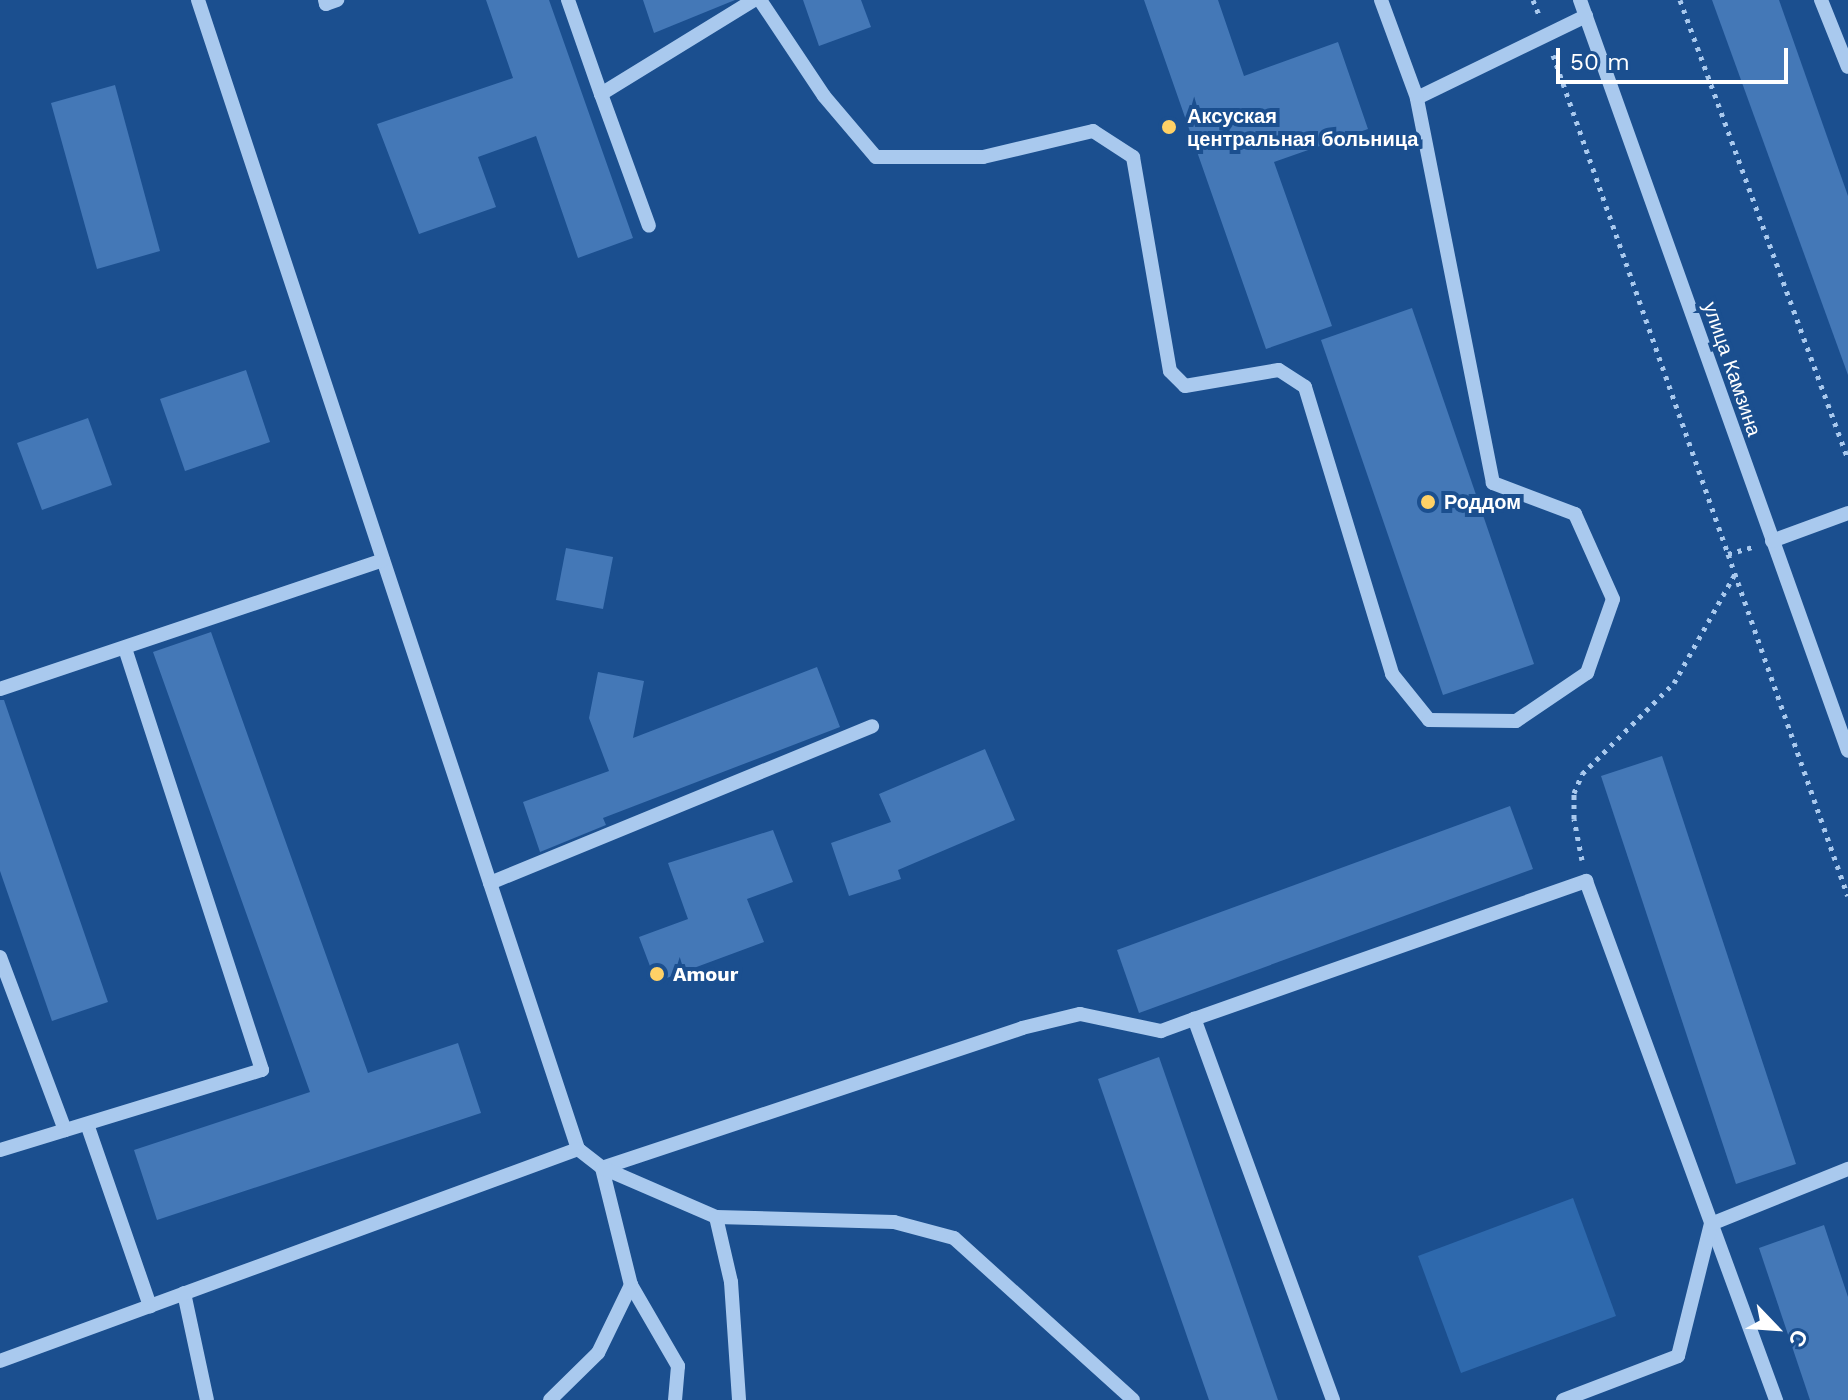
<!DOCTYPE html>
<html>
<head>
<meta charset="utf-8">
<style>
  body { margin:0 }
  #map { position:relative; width:1848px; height:1400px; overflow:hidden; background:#1b4f8f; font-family:"Work Sans",sans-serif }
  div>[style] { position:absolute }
  .green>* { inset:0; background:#2e69ad }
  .building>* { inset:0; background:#4478b7 }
  .path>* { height:5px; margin-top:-2.5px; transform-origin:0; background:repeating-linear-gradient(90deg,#a9c9ee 0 4px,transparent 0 10px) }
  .minor>* { height:14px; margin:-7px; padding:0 7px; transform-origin:7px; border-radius:7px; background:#a9c9ee }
  .dots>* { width:22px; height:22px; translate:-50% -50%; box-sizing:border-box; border:4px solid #1b4f8f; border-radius:50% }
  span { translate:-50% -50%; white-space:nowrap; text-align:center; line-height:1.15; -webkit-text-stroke:8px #1b4f8f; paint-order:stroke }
  .poi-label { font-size:20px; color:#fff; font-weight:700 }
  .left { translate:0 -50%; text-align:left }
  .street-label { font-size:20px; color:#fff }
  .north { position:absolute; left:1736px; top:1288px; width:80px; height:80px; -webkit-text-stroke:6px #1b4f8f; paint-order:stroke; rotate:115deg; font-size:22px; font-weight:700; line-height:32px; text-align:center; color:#fff }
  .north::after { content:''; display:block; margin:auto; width:28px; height:36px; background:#fff; clip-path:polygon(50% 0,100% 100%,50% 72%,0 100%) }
  .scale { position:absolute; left:1556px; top:48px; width:232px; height:36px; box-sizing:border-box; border:4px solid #fff; border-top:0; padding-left:10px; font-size:24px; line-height:28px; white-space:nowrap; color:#fff; -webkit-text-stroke:6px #1b4f8f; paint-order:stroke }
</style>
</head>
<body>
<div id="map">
  <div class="green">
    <i style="clip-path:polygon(1573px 1198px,1616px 1316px,1461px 1373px,1418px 1256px)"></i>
  </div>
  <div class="building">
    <i style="clip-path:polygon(486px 0,549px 0,633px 238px,578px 258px,536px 136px,478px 157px,496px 207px,419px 234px,377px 124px,513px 78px)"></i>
    <i style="clip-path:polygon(643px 0,735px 0,654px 33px)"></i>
    <i style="clip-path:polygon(803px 0,861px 0,871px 27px,819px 46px)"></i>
    <i style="clip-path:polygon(1144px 0,1218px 0,1244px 76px,1338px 42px,1368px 129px,1274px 162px,1332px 326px,1266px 349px)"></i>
    <i style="clip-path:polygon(1712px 0,1779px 0,1848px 196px,1848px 375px)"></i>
    <i style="clip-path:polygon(115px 85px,160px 251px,97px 269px,51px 103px)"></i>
    <i style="clip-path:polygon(1412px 308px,1534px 664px,1443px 695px,1321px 340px)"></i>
    <i style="clip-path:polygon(246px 370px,270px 442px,185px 471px,160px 399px)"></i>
    <i style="clip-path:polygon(88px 418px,112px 485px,42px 510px,17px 443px)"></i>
    <i style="clip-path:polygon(566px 548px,613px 557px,603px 609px,556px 600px)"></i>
    <i style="clip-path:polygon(211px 632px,368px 1073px,458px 1043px,481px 1113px,157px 1220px,134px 1150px,310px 1092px,153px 652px)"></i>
    <i style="clip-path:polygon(817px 667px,840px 727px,603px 818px,606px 825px,540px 852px,523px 802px,609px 771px,589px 718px,598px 672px,644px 681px,633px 738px)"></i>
    <i style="clip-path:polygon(0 700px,4px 700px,108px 1002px,52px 1021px,0 871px)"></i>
    <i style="clip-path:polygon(985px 749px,1015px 820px,898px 870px,901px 879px,849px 896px,831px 843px,891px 822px,879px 794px)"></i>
    <i style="clip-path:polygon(1662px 756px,1796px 1164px,1736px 1184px,1601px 776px)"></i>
    <i style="clip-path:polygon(1510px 806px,1533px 869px,1139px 1013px,1117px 950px)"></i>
    <i style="clip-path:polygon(773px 830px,793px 882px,747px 899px,764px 942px,656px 982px,639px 937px,688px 919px,668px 863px)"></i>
    <i style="clip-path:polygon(1159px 1057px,1278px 1400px,1209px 1400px,1098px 1079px)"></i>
    <i style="clip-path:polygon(1824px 1225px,1848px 1297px,1848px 1400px,1810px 1400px,1759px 1248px)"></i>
  </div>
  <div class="path">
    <i style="left:1533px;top:0;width:16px;rotate:68deg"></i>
    <i style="left:1680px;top:0;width:488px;rotate:69.9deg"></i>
    <i style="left:1553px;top:55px;width:529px;rotate:70.67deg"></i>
    <i style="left:1728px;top:554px;width:25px;rotate:-16deg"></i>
    <i style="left:1728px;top:554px;width:362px;rotate:70.7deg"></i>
    <i style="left:1582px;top:860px;width:42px;rotate:-101deg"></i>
    <i style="left:1574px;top:819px;width:26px;rotate:-90deg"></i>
    <i style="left:1574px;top:793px;width:21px;rotate:-67deg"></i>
    <i style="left:1582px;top:774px;width:129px;rotate:-44.7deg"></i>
    <i style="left:1674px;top:683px;width:127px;rotate:-60.8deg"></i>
  </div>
  <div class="minor">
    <i style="left:198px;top:0;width:1210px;rotate:71.7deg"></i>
    <i style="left:578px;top:1149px;width:31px;rotate:38deg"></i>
    <i style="left:602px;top:1168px;width:121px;rotate:76.1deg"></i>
    <i style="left:631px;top:1285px;width:94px;rotate:59.9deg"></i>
    <i style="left:678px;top:1366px;width:34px;rotate:95deg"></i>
    <i style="left:325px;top:0;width:4px;rotate:76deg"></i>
    <i style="left:326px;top:4px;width:12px;rotate:-20deg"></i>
    <i style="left:568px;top:0;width:100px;rotate:70.7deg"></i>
    <i style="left:601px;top:94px;width:180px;rotate:-31.6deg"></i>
    <i style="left:760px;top:0;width:115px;rotate:56.3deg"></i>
    <i style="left:824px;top:96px;width:80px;rotate:49.6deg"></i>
    <i style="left:876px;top:157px;width:107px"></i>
    <i style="left:983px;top:157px;width:113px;rotate:-13.3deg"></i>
    <i style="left:1093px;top:131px;width:48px;rotate:33deg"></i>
    <i style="left:1133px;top:157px;width:217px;rotate:80.2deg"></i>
    <i style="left:1170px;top:371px;width:21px;rotate:45deg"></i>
    <i style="left:1185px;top:386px;width:95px;rotate:-9.7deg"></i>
    <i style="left:1279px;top:370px;width:31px;rotate:33deg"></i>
    <i style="left:1305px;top:387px;width:300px;rotate:73.1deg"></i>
    <i style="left:1392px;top:674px;width:59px;rotate:51.2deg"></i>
    <i style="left:1429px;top:720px;width:87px;rotate:0.7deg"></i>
    <i style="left:1516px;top:721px;width:86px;rotate:-34.1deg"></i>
    <i style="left:1587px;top:673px;width:78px;rotate:-70.6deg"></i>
    <i style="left:1613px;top:599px;width:93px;rotate:-114.1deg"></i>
    <i style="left:1575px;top:514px;width:88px;rotate:-159.3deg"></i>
    <i style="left:1493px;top:483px;width:392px;rotate:-101.2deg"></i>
    <i style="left:1417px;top:98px;width:188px;rotate:-25.9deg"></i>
    <i style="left:1381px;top:0;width:104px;rotate:69.8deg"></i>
    <i style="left:1580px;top:0;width:797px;rotate:70.36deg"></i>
    <i style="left:1821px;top:0;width:72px;rotate:68.1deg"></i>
    <i style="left:601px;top:94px;width:140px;rotate:70deg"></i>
    <i style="left:1772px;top:541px;width:81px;rotate:-20.2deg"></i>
    <i style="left:0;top:689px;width:404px;rotate:-18.6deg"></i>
    <i style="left:490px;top:883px;width:413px;rotate:-22.3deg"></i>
    <i style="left:0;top:957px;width:185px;rotate:69.4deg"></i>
    <i style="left:87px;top:1124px;width:193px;rotate:70.9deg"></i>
    <i style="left:0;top:1150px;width:274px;rotate:-17deg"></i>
    <i style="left:262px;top:1070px;width:444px;rotate:-108deg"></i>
    <i style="left:602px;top:1168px;width:443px;rotate:-18.4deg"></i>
    <i style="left:1022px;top:1028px;width:60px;rotate:-13.6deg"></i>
    <i style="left:1080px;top:1014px;width:83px;rotate:11.9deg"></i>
    <i style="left:1161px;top:1031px;width:35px;rotate:-20deg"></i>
    <i style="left:603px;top:1168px;width:123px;rotate:23.4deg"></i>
    <i style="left:716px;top:1217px;width:178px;rotate:1.6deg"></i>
    <i style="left:894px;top:1222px;width:62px;rotate:14.9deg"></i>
    <i style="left:954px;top:1238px;width:241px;rotate:42.1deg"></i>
    <i style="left:716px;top:1217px;width:67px;rotate:77deg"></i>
    <i style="left:731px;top:1282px;width:118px;rotate:86.1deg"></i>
    <i style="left:184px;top:1293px;width:109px;rotate:77.9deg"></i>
    <i style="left:0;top:1361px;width:616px;rotate:-20.14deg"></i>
    <i style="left:550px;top:1400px;width:67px;rotate:-44.4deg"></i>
    <i style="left:598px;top:1353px;width:76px;rotate:-64.1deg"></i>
    <i style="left:1333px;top:1400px;width:406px;rotate:-110deg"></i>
    <i style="left:1194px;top:1019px;width:416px;rotate:-19.4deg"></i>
    <i style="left:1586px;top:881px;width:553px;rotate:69.89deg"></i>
    <i style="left:1563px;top:1400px;width:123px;rotate:-20.9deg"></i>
    <i style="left:1678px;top:1356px;width:136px;rotate:-76deg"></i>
    <i style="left:1711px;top:1224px;width:148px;rotate:-21.9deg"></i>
  </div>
  <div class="dots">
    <i style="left:1169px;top:127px;background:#ffd166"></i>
    <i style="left:1428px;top:502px;background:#ffd166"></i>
    <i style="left:657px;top:974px;background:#ffd166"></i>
  </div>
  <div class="poi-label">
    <span class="left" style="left:1187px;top:128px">Аксуская<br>центральная больница</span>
    <span class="left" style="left:1444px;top:502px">Роддом</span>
    <span class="left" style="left:673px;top:974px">Amour</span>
  </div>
  <div class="street-label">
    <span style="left:1732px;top:369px;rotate:71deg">улица Камзина</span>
  </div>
  <div class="north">С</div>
  <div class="scale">50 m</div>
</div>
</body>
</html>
